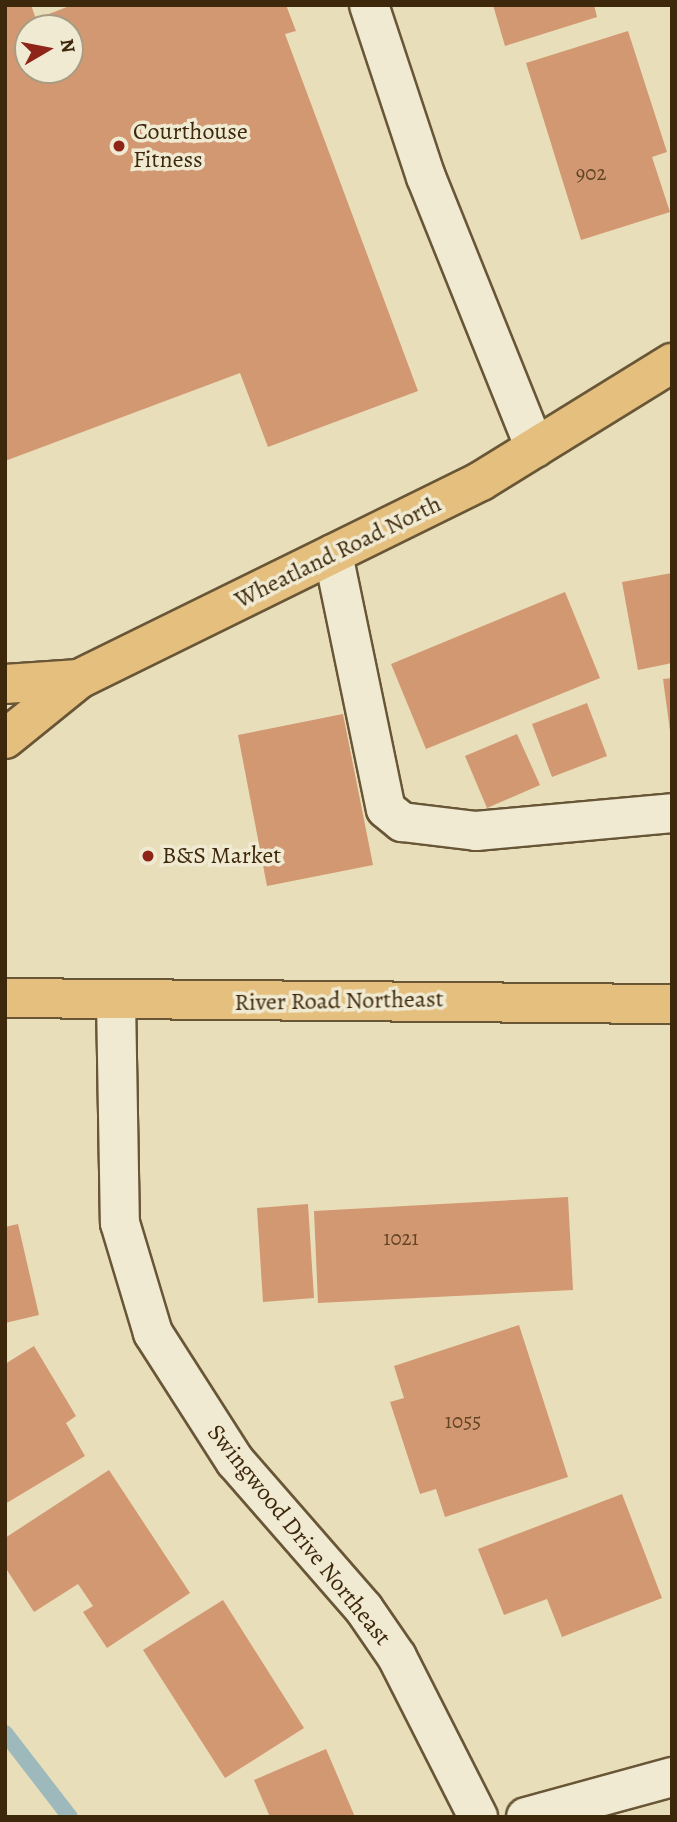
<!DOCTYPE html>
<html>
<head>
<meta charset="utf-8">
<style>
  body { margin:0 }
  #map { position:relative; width:677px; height:1822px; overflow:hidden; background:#e8deba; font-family:Alegreya,serif }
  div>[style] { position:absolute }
  .stream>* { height:16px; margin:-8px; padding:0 8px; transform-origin:8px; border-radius:8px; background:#9db9bb }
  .building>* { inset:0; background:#d29872 }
  .roads { filter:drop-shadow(2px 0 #685637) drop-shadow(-2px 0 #685637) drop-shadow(0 2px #685637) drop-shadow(0 -2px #685637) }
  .minor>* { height:38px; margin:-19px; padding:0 19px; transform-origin:19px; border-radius:19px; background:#f0ead2 }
  .major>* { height:38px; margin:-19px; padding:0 19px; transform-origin:19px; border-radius:19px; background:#e4bf7d }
  .dots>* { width:19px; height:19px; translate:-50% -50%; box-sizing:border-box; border:4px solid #f0ead2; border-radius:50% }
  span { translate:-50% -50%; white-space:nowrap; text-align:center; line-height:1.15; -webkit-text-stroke:7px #f0ead2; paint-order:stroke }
  .number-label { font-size:21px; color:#624425 }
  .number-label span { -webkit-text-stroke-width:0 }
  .poi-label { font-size:24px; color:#3d280b }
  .left { translate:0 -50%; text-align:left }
  .street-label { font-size:24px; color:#3d280b }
  .frame { position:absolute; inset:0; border:7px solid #3d280b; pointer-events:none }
  .north { position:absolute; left:14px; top:14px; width:70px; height:70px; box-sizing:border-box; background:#f0ead2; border:2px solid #a89c82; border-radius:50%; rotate:80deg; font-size:19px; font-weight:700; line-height:28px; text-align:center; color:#3d280b }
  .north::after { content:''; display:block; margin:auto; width:24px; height:32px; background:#8f2418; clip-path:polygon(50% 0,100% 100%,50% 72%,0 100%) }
</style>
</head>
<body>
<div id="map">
  <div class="stream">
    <i style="left:5px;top:1733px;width:106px;rotate:52.3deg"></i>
  </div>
  <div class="building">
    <i style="clip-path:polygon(evenodd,5px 5px,31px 5px,36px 19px,72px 5px,286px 5px,296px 31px,285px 34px,418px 391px,268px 447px,240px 373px,5px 461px,5px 5px,28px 28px,70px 28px,70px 70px,28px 70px,28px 28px)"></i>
    <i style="clip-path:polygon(493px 5px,594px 5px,597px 17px,505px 46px)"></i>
    <i style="clip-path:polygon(628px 31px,667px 152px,652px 157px,670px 212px,581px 240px,526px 63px)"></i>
    <i style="clip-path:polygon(672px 573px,672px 663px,638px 670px,622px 582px)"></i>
    <i style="clip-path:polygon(565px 592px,600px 678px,426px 749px,391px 664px)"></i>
    <i style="clip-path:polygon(672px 678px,672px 731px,670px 731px,663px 679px)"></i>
    <i style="clip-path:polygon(587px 703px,607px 756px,552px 777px,532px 724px)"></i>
    <i style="clip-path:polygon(343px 714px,373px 865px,267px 886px,238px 735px)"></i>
    <i style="clip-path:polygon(517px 734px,540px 785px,487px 808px,465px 756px)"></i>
    <i style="clip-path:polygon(568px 1197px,573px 1290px,318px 1303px,314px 1211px)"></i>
    <i style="clip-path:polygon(308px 1204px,314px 1298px,263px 1302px,257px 1208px)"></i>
    <i style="clip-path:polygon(18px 1224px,39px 1315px,5px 1323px,5px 1227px)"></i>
    <i style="clip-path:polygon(519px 1325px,568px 1477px,445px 1517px,436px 1489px,420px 1494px,390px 1402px,404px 1398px,394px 1366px)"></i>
    <i style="clip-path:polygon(34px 1346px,76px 1416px,66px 1423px,85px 1456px,5px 1504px,5px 1364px)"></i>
    <i style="clip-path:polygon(109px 1470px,190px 1593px,107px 1648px,83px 1612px,93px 1606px,78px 1584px,34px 1612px,5px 1567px,5px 1538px)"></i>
    <i style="clip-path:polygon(622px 1494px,662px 1598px,562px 1637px,547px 1599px,504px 1615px,478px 1549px)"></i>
    <i style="clip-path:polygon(223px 1600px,304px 1728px,225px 1778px,143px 1650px)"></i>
    <i style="clip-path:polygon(326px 1749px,355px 1817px,270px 1817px,254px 1780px)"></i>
  </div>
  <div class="roads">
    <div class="minor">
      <i style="left:369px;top:5px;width:181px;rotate:71.7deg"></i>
      <i style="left:426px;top:177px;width:292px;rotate:68.1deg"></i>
      <i style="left:333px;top:554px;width:260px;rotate:78.3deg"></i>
      <i style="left:386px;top:809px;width:21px;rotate:39deg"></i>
      <i style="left:402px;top:822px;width:75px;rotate:6.9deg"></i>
      <i style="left:476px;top:831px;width:197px;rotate:-5.2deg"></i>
      <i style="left:116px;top:1000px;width:223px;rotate:89deg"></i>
      <i style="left:120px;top:1223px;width:115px;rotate:73.3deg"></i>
      <i style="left:153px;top:1333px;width:152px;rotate:57.4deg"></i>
      <i style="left:235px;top:1461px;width:196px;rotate:48.9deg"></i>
      <i style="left:364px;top:1609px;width:58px;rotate:55.5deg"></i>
      <i style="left:397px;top:1657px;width:179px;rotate:63.1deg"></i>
      <i style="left:526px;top:1817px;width:151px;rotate:-15.3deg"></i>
    </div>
    <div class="major">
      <i style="left:5px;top:684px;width:74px;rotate:-3.9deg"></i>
      <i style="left:5px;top:739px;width:95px;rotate:-39deg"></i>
      <i style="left:79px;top:679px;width:448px;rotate:-26.2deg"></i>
      <i style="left:481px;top:481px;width:225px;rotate:-31.7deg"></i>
      <i style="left:5px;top:998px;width:667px;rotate:0.52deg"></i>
    </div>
  </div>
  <div class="dots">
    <i style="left:119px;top:146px;background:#8f2418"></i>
    <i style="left:148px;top:856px;background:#8f2418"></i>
  </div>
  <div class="number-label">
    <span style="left:591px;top:173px">902</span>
    <span style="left:401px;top:1238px">1021</span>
    <span style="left:463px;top:1421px">1055</span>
  </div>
  <div class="poi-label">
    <span class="left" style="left:133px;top:146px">Courthouse<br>Fitness</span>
    <span class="left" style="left:162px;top:856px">B&amp;S Market</span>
  </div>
  <div class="street-label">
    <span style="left:338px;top:552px;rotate:-26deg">Wheatland Road North</span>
    <span style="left:339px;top:1001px;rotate:-1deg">River Road Northeast</span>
    <span style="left:299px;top:1535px;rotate:51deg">Swingwood Drive Northeast</span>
  </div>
  <div class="frame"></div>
  <div class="north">N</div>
</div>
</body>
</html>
